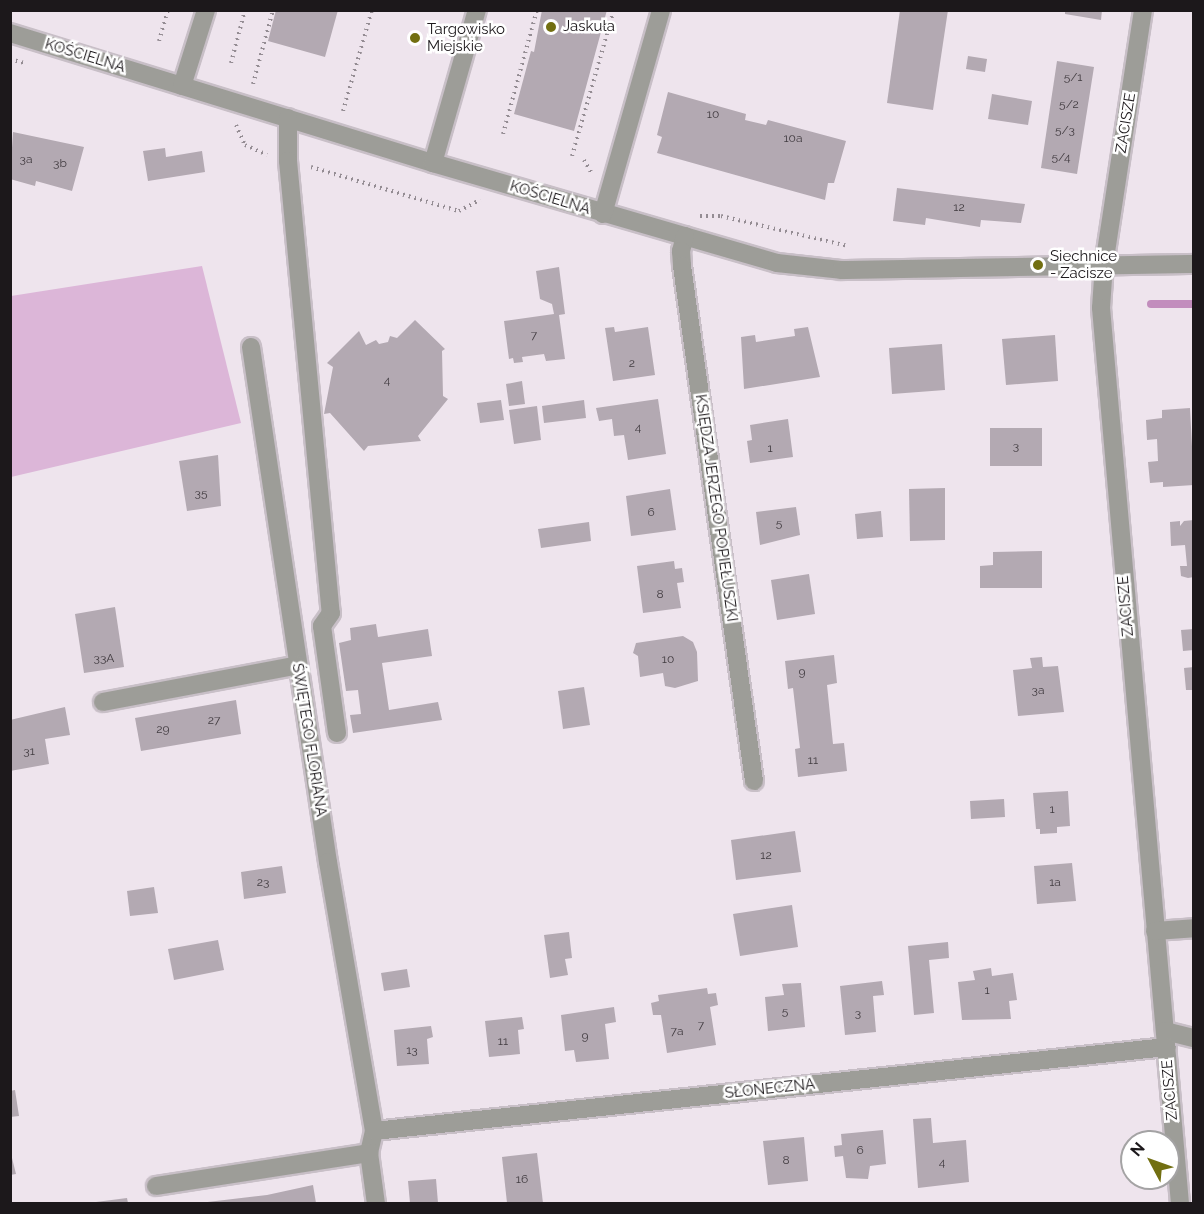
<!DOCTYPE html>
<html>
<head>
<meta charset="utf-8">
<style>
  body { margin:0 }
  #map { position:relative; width:1204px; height:1214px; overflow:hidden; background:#eee4ed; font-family:Raleway,sans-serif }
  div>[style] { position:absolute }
  .green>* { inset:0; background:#dcb6d8 }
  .stream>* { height:8px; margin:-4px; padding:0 4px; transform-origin:4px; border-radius:4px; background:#c28dbd }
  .building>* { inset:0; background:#b3a9b2 }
  .path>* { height:4px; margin-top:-2px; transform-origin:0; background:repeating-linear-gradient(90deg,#948c93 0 1.5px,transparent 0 6px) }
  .roads { filter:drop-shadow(2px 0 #c8bfc7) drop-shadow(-2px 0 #c8bfc7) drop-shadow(0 2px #c8bfc7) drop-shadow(0 -2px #c8bfc7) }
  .minor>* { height:18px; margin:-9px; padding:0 9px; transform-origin:9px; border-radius:9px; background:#9d9d98 }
  .dots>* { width:16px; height:16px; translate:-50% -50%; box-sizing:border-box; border:3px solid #fff; border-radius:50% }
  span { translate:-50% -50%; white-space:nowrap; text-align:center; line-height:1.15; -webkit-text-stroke:5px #fff; paint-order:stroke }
  .number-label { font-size:12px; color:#423c41 }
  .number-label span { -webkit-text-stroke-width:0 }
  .poi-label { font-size:15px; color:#1c181b }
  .left { translate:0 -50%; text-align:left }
  .street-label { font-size:15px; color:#1c181b }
  .frame { position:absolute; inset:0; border:12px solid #1c181b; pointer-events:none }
  .north { position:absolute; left:1120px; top:1130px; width:60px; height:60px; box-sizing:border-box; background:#fff; border:2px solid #a4a3a4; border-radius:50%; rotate:311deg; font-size:16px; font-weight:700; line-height:24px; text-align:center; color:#1c181b }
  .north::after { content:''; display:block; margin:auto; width:21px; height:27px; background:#726f11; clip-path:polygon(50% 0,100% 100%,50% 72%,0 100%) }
</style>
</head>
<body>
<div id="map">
  <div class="green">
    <i style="clip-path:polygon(202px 266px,241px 423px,11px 477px,11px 296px)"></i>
  </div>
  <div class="stream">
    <i style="left:1151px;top:304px;width:43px"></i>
  </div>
  <div class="building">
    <i style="clip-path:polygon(276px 10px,338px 10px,325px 57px,268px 41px)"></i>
    <i style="clip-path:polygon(542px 10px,607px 10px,574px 131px,514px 114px,531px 51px,534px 52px)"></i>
    <i style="clip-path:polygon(900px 10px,948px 10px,933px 110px,887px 103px)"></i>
    <i style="clip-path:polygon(1065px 10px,1102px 10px,1101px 20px,1065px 14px)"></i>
    <i style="clip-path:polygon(968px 56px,987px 59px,985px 72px,966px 69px)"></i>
    <i style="clip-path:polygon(1057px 61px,1094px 67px,1077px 174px,1041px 168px)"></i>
    <i style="clip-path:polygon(668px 92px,746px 114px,745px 120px,766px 125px,768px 120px,846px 141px,834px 183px,828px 183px,825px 200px,657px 153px,662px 137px,657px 135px)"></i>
    <i style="clip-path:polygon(992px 94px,1032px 101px,1028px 125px,988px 119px)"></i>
    <i style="clip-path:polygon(13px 132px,84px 147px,72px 191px,36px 181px,35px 186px,10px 179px)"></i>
    <i style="clip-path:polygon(165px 148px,166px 157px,202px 151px,205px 172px,148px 181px,143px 151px)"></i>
    <i style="clip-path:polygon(897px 188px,1025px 204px,1021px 223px,981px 220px,980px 227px,926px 218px,925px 225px,893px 221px)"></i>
    <i style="clip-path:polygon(559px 267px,565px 314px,559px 315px,565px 359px,546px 361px,544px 354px,522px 357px,523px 362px,514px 363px,513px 358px,509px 359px,504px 321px,554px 314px,552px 304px,540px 299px,536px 271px)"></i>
    <i style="clip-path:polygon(415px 320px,445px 349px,442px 351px,443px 396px,448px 399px,418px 436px,421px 441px,368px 446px,364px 451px,330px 413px,324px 414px,333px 367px,327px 363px,359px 331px,366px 345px,376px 340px,379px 344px,388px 342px,390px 336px,397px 338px)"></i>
    <i style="clip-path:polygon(614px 327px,615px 332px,648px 327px,655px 375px,613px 381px,605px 328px)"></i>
    <i style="clip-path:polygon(808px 327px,820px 377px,744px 389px,741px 337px,755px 335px,756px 342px,795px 336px,794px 329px)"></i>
    <i style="clip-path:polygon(1055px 335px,1058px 381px,1006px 385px,1002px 339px)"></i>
    <i style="clip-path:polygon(942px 344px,945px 390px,892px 394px,889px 348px)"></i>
    <i style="clip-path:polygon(522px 381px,525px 404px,509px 406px,506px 384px)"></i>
    <i style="clip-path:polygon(658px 399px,666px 454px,628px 460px,624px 435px,614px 436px,612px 419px,599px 421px,596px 408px)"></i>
    <i style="clip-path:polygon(501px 400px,504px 420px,480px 423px,477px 403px)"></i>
    <i style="clip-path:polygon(584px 400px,586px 418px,544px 423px,542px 406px)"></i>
    <i style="clip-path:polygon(537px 406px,541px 440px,514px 444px,509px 410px)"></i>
    <i style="clip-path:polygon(1190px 408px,1194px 485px,1163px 487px,1163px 482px,1150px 483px,1148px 462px,1158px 461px,1157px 439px,1147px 440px,1146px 420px,1162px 418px,1162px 410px)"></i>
    <i style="clip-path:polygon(788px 419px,793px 457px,750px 463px,747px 441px,752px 440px,750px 425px)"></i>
    <i style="clip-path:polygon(990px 428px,1042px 428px,1042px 466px,990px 466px)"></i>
    <i style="clip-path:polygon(218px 455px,221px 506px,187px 511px,179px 461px)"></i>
    <i style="clip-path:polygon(945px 488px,945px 540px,910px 541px,909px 489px)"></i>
    <i style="clip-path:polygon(670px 489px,676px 530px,631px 536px,626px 496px)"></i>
    <i style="clip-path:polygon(796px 507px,800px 535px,760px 545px,756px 512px)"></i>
    <i style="clip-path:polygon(881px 511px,883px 537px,857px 539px,855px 514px)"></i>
    <i style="clip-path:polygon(1194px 520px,1194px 577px,1188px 578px,1181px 576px,1180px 566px,1187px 566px,1185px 545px,1171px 546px,1170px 522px,1180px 521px,1180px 526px,1184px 521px)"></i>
    <i style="clip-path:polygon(589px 522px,591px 541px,541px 548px,538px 529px)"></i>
    <i style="clip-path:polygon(1042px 551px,1042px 588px,980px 588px,980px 566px,993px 565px,993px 552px)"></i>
    <i style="clip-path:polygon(674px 561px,675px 569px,682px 568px,684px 582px,677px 583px,681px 608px,643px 613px,637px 566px)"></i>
    <i style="clip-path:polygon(809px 574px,815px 614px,777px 620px,771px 580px)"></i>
    <i style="clip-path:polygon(115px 607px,124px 667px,84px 673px,75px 614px)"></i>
    <i style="clip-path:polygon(376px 624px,378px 637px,428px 629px,432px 656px,382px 663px,389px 710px,438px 702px,442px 720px,353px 733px,350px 715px,361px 714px,358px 690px,346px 691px,339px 643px,351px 640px,350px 628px)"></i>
    <i style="clip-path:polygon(1194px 629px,1194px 650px,1183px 651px,1181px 630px)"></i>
    <i style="clip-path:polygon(683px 636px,693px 642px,697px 652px,698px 681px,675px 688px,665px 686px,663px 673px,640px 677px,638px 656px,633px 653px,636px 643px)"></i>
    <i style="clip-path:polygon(834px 655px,837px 683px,827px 685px,833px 744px,844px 743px,847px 771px,798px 777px,795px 749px,800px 748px,793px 688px,788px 689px,785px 661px)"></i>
    <i style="clip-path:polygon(1042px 657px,1043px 667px,1058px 666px,1064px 712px,1018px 716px,1013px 670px,1032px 668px,1030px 658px)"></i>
    <i style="clip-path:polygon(1194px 667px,1194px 690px,1186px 690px,1184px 668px)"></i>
    <i style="clip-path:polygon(584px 687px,590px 725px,563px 729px,558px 691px)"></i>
    <i style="clip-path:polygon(236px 700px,241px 734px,141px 751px,135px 718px)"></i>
    <i style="clip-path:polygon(65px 707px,70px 735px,45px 739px,49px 764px,10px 771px,10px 720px)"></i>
    <i style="clip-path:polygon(1068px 791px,1070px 826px,1057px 827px,1057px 833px,1040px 834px,1040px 829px,1036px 829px,1033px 793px)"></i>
    <i style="clip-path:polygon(1004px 799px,1005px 817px,971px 819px,970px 801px)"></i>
    <i style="clip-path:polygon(795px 831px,801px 872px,736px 880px,731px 840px)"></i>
    <i style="clip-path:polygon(1072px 863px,1076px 901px,1037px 904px,1034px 866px)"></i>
    <i style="clip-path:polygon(282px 866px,286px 893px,244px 899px,241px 872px)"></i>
    <i style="clip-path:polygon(154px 887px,158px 913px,130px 916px,127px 891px)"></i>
    <i style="clip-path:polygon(792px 905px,798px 947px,740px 956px,733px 914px)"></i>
    <i style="clip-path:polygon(569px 932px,572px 958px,565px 959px,568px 975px,550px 978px,544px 935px)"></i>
    <i style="clip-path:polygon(218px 940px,224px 970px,174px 980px,168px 949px)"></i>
    <i style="clip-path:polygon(948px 942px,949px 958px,929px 960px,934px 1013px,914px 1015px,908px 946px)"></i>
    <i style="clip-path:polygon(991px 968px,992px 976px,1013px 973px,1017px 1000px,1009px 1001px,1011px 1019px,962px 1020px,958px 982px,975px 980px,973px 971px)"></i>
    <i style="clip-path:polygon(407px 969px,410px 987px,384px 991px,381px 973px)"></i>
    <i style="clip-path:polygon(882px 981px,884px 995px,873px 996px,876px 1032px,845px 1035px,840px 986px)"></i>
    <i style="clip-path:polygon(801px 983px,805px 1027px,768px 1031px,765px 997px,784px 995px,782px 984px)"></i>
    <i style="clip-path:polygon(707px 988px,708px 994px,716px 993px,718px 1005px,710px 1007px,716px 1045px,667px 1053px,661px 1015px,653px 1015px,651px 1003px,659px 1001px,658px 995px)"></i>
    <i style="clip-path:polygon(614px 1007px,616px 1022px,605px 1024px,609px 1059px,576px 1062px,574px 1050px,565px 1051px,561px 1015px)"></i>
    <i style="clip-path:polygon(522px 1017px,524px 1029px,518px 1030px,520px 1054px,489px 1057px,485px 1021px)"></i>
    <i style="clip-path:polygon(431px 1026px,433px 1037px,427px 1039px,429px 1064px,397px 1066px,394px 1030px)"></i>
    <i style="clip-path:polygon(15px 1090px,19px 1116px,10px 1117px,10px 1091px)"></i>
    <i style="clip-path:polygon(931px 1118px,933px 1143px,966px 1140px,969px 1182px,918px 1188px,913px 1119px)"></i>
    <i style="clip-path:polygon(883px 1130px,886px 1164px,870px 1166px,868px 1179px,846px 1178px,843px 1156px,835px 1157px,834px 1146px,842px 1145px,841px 1134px)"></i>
    <i style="clip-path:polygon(804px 1137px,808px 1181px,768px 1185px,763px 1141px)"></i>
    <i style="clip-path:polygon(10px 1150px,16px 1174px,10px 1175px)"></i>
    <i style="clip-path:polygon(537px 1153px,543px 1203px,507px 1203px,502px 1157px)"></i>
    <i style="clip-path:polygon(436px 1179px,438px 1203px,410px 1203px,408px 1181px)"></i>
    <i style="clip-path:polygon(313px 1185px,316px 1203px,199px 1203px,267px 1195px)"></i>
    <i style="clip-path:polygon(127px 1198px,128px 1203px,96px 1203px,96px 1202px)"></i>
  </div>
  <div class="path">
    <i style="left:159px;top:41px;width:32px;rotate:-74deg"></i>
    <i style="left:10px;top:59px;width:15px;rotate:16deg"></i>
    <i style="left:231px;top:63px;width:55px;rotate:-75.2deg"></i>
    <i style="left:253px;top:84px;width:77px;rotate:-74.9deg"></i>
    <i style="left:343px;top:111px;width:105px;rotate:-74deg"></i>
    <i style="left:236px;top:125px;width:22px;rotate:66deg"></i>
    <i style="left:245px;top:145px;width:24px;rotate:24deg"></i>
    <i style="left:503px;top:134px;width:129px;rotate:-74.7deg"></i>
    <i style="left:572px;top:156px;width:152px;rotate:-74deg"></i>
    <i style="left:584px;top:160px;width:16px;rotate:60deg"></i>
    <i style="left:311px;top:167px;width:154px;rotate:16.6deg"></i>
    <i style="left:459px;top:211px;width:24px;rotate:-28deg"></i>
    <i style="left:700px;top:216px;width:21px"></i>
    <i style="left:721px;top:216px;width:130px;rotate:13.3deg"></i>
  </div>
  <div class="roads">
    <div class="minor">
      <i style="left:1143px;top:10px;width:257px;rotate:98.7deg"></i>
      <i style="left:1104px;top:264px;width:44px;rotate:93.9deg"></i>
      <i style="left:1101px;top:308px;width:899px;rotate:84.96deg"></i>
      <i style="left:10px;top:33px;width:443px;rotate:17.1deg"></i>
      <i style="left:433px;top:163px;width:358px;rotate:16.2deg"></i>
      <i style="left:777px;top:263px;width:64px;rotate:6.2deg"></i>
      <i style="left:841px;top:270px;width:353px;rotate:-1deg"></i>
      <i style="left:182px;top:86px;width:80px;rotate:-72.5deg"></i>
      <i style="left:288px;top:118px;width:43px;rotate:90deg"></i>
      <i style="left:288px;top:161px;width:454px;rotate:84.6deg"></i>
      <i style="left:331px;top:613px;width:16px;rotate:125deg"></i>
      <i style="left:322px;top:626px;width:108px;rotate:82deg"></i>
      <i style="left:433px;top:163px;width:159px;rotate:-74deg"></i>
      <i style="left:603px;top:214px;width:212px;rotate:-74.1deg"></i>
      <i style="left:685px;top:236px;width:16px;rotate:105deg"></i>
      <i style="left:681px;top:251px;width:15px;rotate:86deg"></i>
      <i style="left:682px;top:266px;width:520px;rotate:82.04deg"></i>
      <i style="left:251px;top:347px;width:521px;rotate:81.5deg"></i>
      <i style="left:328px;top:862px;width:273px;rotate:80.3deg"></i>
      <i style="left:374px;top:1131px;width:23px;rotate:103deg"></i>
      <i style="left:369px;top:1153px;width:51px;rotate:82.2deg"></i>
      <i style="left:103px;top:702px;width:198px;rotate:-10.7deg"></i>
      <i style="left:1155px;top:931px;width:39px;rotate:-4deg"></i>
      <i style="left:1165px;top:1031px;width:30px;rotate:14deg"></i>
      <i style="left:374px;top:1131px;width:797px;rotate:-6.05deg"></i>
      <i style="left:156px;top:1186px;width:216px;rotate:-8.8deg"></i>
    </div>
  </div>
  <div class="dots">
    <i style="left:551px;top:27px;background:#726f11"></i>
    <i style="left:415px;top:38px;background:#726f11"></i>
    <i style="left:1038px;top:265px;background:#726f11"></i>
  </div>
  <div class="number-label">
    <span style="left:1073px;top:78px">5/1</span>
    <span style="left:1069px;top:105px">5/2</span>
    <span style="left:713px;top:115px">10</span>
    <span style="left:1065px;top:131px">5/3</span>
    <span style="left:793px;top:139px">10a</span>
    <span style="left:1061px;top:158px">5/4</span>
    <span style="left:26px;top:160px">3a</span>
    <span style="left:60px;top:164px">3b</span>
    <span style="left:959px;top:208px">12</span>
    <span style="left:534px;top:336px">7</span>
    <span style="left:632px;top:364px">2</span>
    <span style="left:387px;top:381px">4</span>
    <span style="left:638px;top:428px">4</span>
    <span style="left:1016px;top:447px">3</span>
    <span style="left:770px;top:449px">1</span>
    <span style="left:201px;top:494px">35</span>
    <span style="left:651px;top:513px">6</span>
    <span style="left:779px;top:524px">5</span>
    <span style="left:660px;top:595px">8</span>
    <span style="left:104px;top:659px">33A</span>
    <span style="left:668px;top:660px">10</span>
    <span style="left:802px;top:673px">9</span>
    <span style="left:1038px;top:691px">3a</span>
    <span style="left:214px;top:721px">27</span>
    <span style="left:163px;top:730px">29</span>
    <span style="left:29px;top:752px">31</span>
    <span style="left:813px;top:761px">11</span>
    <span style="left:1052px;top:810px">1</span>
    <span style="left:766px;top:856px">12</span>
    <span style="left:263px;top:883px">23</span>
    <span style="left:1055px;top:883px">1a</span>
    <span style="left:987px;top:991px">1</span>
    <span style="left:785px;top:1012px">5</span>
    <span style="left:858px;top:1014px">3</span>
    <span style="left:701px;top:1026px">7</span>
    <span style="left:677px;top:1032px">7a</span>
    <span style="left:585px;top:1037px">9</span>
    <span style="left:503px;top:1042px">11</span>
    <span style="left:412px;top:1051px">13</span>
    <span style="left:860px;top:1151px">6</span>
    <span style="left:786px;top:1161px">8</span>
    <span style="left:942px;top:1163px">4</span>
    <span style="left:522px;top:1180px">16</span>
  </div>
  <div class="poi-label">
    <span class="left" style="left:563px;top:27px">Jaskuła</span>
    <span class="left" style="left:427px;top:38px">Targowisko<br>Miejskie</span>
    <span class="left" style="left:1050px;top:265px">Siechnice<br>- Zacisze</span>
  </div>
  <div class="street-label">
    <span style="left:85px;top:56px;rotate:17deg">KOŚCIELNA</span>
    <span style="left:1126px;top:123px;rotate:-81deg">ZACISZE</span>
    <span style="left:550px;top:198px;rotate:17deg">KOŚCIELNA</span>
    <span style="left:716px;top:508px;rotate:82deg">KSIĘDZA JERZEGO POPIEŁUSZKI</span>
    <span style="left:1126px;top:606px;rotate:-95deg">ZACISZE</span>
    <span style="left:309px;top:740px;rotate:81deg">ŚWIĘTEGO FLORIANA</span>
    <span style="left:770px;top:1089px;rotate:-6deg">SŁONECZNA</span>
    <span style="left:1170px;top:1090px;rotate:-95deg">ZACISZE</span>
  </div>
  <div class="frame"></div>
  <div class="north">N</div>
</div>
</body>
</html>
